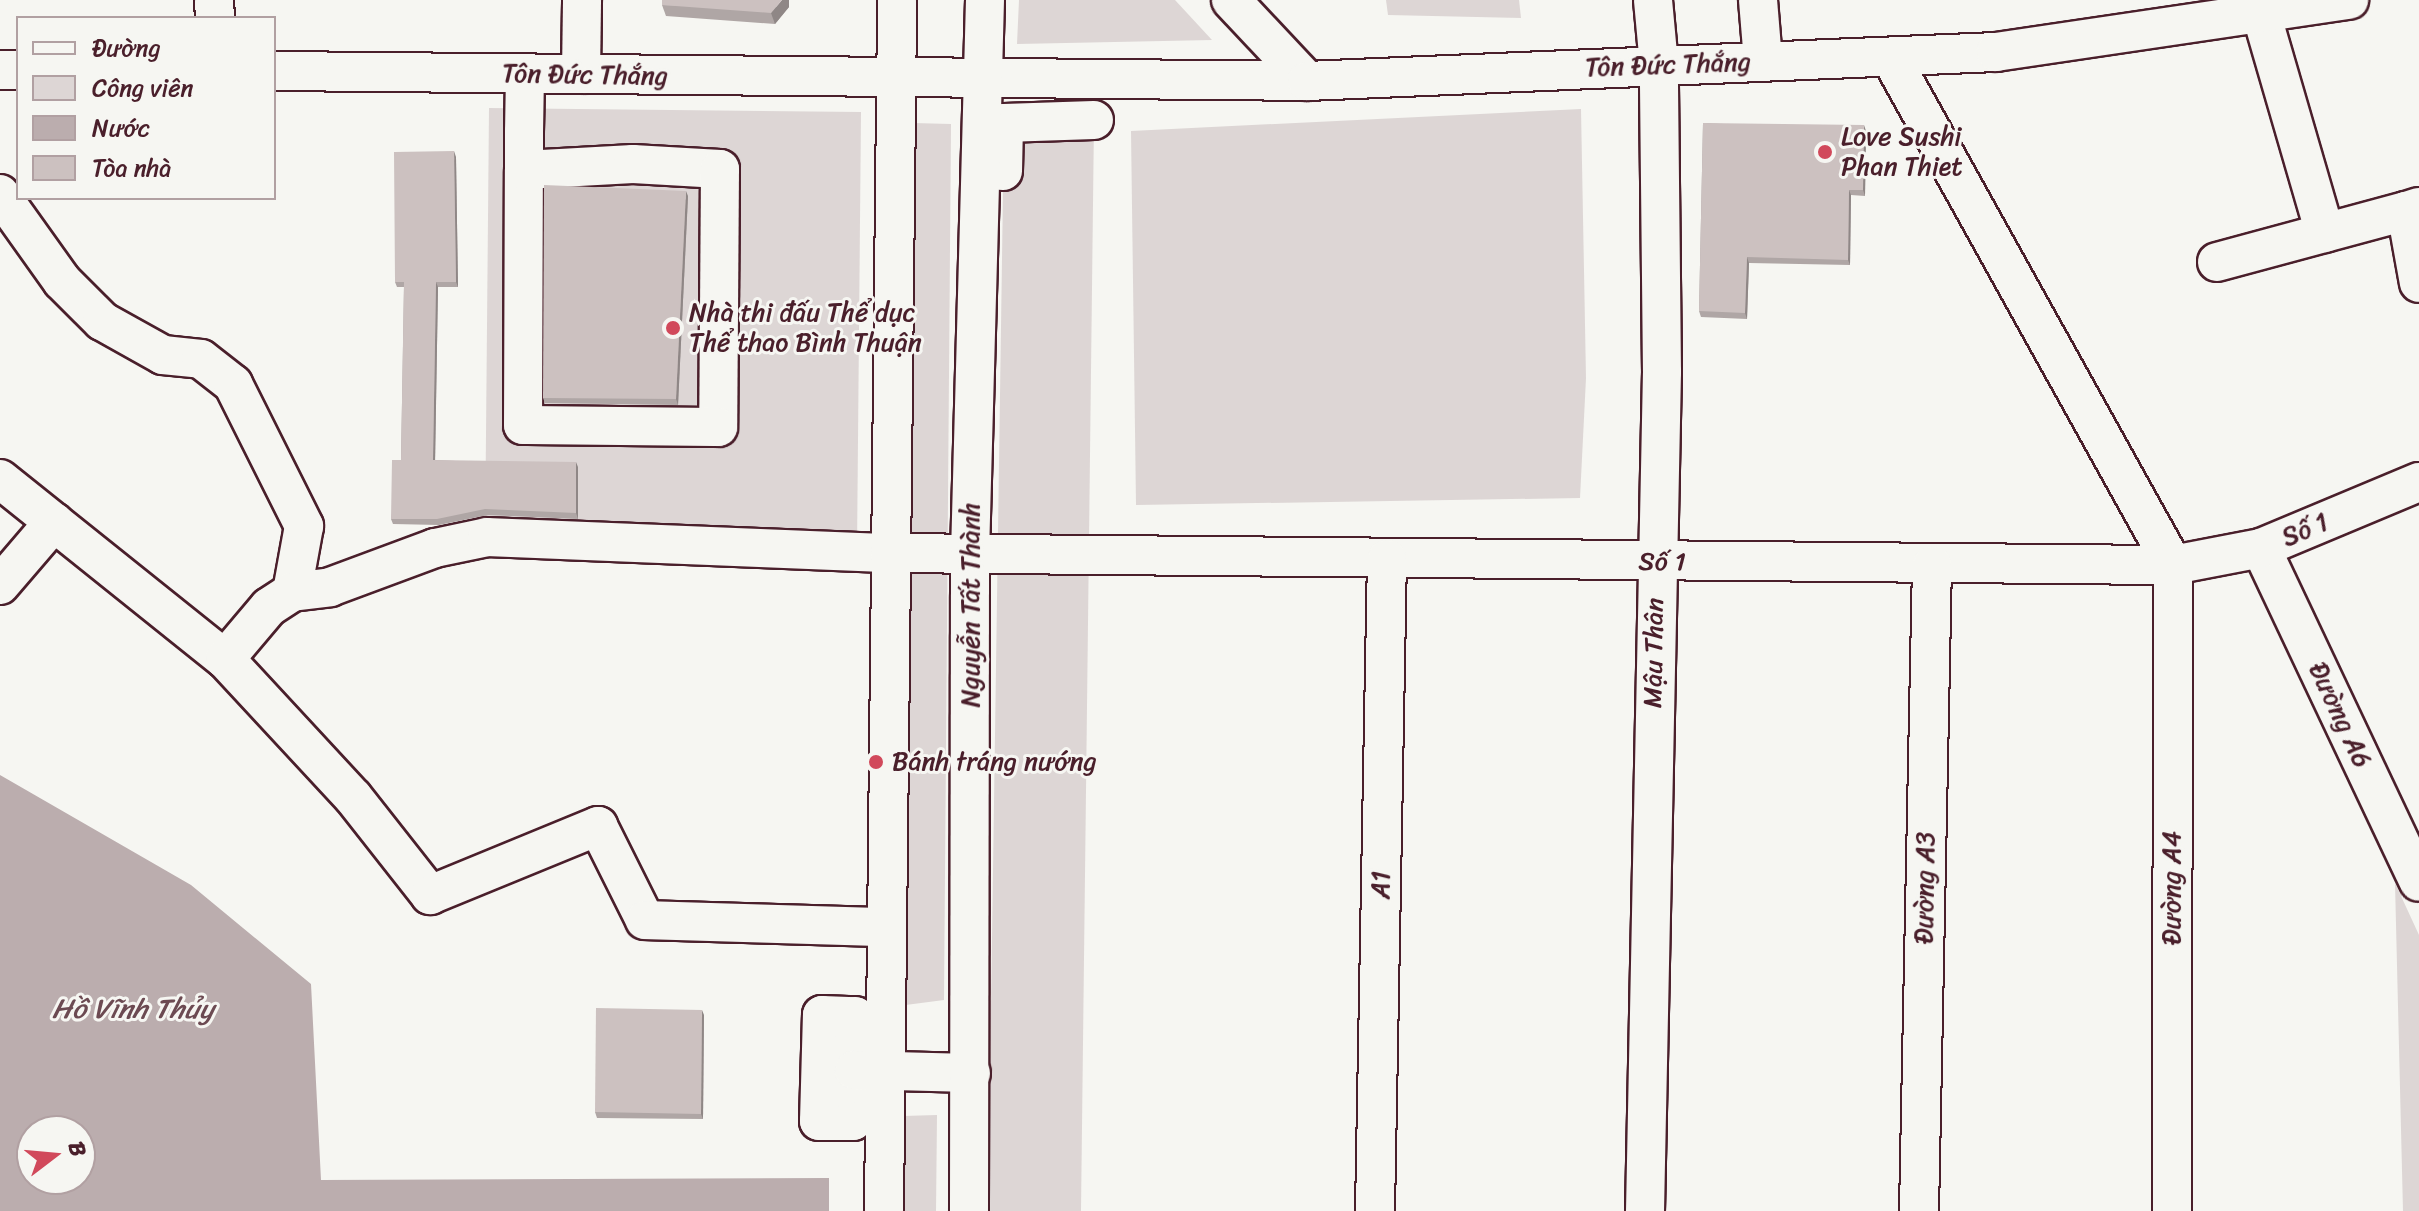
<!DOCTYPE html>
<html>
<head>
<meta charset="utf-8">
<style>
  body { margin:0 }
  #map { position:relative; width:2419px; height:1211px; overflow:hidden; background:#f6f6f2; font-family:Sriracha,sans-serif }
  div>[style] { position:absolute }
  .green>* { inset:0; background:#ddd6d5 }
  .water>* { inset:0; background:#bbadae }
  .roads { filter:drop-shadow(2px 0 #4a1f2b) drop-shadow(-2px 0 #4a1f2b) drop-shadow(0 2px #4a1f2b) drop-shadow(0 -2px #4a1f2b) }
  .minor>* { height:38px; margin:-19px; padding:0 19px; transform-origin:19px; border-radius:19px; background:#f6f6f2 }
  .wall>* { inset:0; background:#afa6a5 }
  .shaded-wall>* { inset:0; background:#8f8786 }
  .building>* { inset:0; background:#ccc1c0 }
  .dots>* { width:22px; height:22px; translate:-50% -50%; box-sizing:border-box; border:4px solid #f6f6f2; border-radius:50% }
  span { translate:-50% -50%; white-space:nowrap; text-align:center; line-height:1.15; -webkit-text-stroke:6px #f6f6f2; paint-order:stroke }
  .street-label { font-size:26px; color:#4a1f2b }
  .poi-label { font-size:26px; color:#4a1f2b }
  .left { translate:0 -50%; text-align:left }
  .water-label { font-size:28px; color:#6c4a52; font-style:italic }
  .legend { position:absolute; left:16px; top:16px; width:260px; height:184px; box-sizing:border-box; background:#f6f6f2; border:2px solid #b1a0a2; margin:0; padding:10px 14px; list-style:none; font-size:24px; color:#4a1f2b }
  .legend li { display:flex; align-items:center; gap:16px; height:40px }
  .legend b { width:40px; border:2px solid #b1a0a2 }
  .north { position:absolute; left:16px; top:1115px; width:80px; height:80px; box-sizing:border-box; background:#f6f6f2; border:2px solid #b1a0a2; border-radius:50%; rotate:74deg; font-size:22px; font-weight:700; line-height:32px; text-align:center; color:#4a1f2b }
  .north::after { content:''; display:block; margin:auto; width:28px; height:36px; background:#d1495b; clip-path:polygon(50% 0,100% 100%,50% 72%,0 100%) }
</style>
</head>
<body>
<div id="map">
  <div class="green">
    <i style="clip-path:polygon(1019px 0,1175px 0,1212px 40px,1017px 44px)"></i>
    <i style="clip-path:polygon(1386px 0,1519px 0,1521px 18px,1388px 15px)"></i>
    <i style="clip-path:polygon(489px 108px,861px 112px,857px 549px,485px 544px)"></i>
    <i style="clip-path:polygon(1581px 109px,1586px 378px,1580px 498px,1136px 505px,1131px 131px)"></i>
    <i style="clip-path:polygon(1094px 120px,1081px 1211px,988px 1211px,1004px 123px)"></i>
    <i style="clip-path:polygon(913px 123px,951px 124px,944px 1000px,898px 1006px)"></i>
    <i style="clip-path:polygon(2395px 883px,2419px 935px,2419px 1211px,2403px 1211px)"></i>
    <i style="clip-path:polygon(937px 1115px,936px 1211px,900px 1211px,903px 1116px)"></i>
  </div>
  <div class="water">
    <i style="clip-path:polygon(evenodd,0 775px,191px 885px,311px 984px,321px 1180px,829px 1178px,829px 1211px,0 1211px,0 775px,32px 1131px,80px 1131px,80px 1179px,32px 1179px,32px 1131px)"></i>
  </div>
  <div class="roads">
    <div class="minor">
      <i style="left:214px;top:0;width:18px;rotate:87deg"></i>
      <i style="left:1231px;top:0;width:111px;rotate:46.8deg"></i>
      <i style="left:1758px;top:0;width:61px;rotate:85.3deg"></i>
      <i style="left:2261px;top:13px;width:229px;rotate:73.8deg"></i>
      <i style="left:1891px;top:58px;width:580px;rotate:60.92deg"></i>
      <i style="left:2173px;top:565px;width:646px;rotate:90.09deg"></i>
      <i style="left:0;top:70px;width:18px"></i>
      <i style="left:274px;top:71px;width:1033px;rotate:0.55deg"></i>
      <i style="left:1307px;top:81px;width:690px;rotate:-2.41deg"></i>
      <i style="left:1996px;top:52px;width:357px;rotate:-8.4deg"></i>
      <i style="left:581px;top:74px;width:74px;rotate:-89.2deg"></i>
      <i style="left:524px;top:170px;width:109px;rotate:-3.2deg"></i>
      <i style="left:633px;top:164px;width:87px;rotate:3.3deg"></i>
      <i style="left:720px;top:169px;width:258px;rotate:90.4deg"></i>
      <i style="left:718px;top:427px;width:195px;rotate:-179.4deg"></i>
      <i style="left:523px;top:425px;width:255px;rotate:-89.8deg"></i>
      <i style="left:524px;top:170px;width:38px;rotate:-90deg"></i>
      <i style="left:524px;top:132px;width:58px;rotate:-89deg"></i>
      <i style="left:1003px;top:171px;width:48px;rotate:-88.8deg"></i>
      <i style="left:1004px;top:123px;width:90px;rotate:-1.9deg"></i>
      <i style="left:0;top:194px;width:107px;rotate:54.5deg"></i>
      <i style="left:62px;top:281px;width:57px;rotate:45deg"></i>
      <i style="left:102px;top:321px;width:70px;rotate:29.1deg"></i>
      <i style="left:163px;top:355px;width:38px;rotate:6deg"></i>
      <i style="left:201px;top:359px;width:41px;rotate:38deg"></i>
      <i style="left:233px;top:384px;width:159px;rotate:63.4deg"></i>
      <i style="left:304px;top:526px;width:67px;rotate:100.3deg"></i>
      <i style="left:2419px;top:207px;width:14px;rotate:163deg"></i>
      <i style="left:2406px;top:211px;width:73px;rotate:79.8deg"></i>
      <i style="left:2217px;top:262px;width:196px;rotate:-15.1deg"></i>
      <i style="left:0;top:479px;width:288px;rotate:38.7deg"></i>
      <i style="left:225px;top:659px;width:188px;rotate:47.2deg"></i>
      <i style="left:353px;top:797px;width:125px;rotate:51.8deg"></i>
      <i style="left:430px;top:895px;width:182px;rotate:-22.3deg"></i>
      <i style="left:598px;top:826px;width:105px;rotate:63.4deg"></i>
      <i style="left:645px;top:920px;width:240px;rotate:1.7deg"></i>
      <i style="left:2261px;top:548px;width:369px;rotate:64.7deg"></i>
      <i style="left:0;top:585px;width:83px;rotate:-49.4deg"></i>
      <i style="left:225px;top:659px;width:68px;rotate:-49.8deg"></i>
      <i style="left:269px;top:607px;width:27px;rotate:-33deg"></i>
      <i style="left:292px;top:592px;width:38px;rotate:-7deg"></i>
      <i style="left:330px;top:587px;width:112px;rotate:-20.4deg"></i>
      <i style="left:435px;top:548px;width:53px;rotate:-11.9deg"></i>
      <i style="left:487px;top:537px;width:403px;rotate:2.3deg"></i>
      <i style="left:890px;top:553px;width:1283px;rotate:0.54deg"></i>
      <i style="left:2173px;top:565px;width:90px;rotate:-10.9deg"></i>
      <i style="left:2261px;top:548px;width:171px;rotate:-22.7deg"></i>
      <i style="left:854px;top:1070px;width:51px;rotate:91.1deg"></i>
      <i style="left:853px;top:1121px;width:34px;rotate:180deg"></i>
      <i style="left:819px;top:1121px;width:106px;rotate:-88.4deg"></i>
      <i style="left:822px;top:1015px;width:33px;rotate:2deg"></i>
      <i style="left:855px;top:1016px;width:54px;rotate:91.1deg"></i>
      <i style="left:854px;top:1070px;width:117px;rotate:1.5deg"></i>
      <i style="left:884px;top:1211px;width:1211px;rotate:-89.38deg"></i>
      <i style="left:969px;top:1211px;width:657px;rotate:-89.91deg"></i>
      <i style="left:970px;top:554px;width:554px;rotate:-88.45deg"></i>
      <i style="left:1375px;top:1211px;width:652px;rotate:-88.95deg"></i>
      <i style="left:1645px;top:1211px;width:839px;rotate:-88.84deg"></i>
      <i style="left:1662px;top:372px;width:307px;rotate:-90.6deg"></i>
      <i style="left:1659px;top:65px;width:65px;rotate:-95.3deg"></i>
      <i style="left:1919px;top:1211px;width:646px;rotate:-88.85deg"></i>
    </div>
  </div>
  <div class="wall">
    <i style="clip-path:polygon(662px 5px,789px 7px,775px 24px,666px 16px)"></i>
    <i style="clip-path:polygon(1703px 123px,1866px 131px,1865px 196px,1851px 195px,1850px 265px,1749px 263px,1747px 319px,1701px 317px,1699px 311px)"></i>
    <i style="clip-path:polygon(456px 157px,458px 287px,438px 287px,435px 460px,578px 467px,578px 519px,488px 515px,439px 525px,393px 524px,391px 519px,401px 460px,404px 287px,397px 287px,395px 282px)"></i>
    <i style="clip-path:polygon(688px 196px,678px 405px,545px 403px,543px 398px)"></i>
    <i style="clip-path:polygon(704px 1015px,703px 1119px,597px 1118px,595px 1112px)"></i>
  </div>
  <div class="shaded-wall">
    <i style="clip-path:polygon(782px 0,789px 0,789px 7px,775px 24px,771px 13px)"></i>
    <i style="clip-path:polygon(1864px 125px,1866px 131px,1865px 196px,1863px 190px)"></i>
    <i style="clip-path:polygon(454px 151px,456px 157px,458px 287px,456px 282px)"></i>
    <i style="clip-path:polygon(1849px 190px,1851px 195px,1850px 265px,1848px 260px)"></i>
    <i style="clip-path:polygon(686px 191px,688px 196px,678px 405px,676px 399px)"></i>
    <i style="clip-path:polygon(1747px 257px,1749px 263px,1747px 319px,1745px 313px)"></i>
    <i style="clip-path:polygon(436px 282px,438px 287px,435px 466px,433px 460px)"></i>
    <i style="clip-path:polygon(576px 462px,578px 467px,578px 519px,576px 513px)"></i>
    <i style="clip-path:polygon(702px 1010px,704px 1015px,703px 1119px,701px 1114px)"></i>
  </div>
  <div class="building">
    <i style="clip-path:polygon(662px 0,782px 0,771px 13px,662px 5px)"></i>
    <i style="clip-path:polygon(1703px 123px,1864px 125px,1863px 190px,1849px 190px,1848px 260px,1747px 257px,1745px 313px,1699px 311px)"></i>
    <i style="clip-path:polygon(454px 151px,456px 282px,436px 282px,433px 460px,576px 462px,576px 513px,485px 509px,437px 519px,391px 519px,392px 460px,401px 460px,404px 282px,395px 282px,394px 152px)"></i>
    <i style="clip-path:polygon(544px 185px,686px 191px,676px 399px,543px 398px)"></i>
    <i style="clip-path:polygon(596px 1008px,702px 1010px,701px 1114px,595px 1112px)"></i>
  </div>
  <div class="dots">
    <i style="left:1825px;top:152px;background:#d1495b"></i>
    <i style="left:673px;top:328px;background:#d1495b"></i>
    <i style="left:876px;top:762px;background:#d1495b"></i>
  </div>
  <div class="street-label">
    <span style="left:1668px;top:65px;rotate:-2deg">Tôn Đức Thắng</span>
    <span style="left:585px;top:75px;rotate:1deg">Tôn Đức Thắng</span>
    <span style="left:2305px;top:530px;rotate:-23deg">Số 1</span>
    <span style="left:1662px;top:562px;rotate:1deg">Số 1</span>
    <span style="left:971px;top:605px;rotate:-90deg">Nguyễn Tất Thành</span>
    <span style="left:1654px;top:653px;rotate:-89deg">Mậu Thân</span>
    <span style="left:2340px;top:715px;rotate:65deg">Đường A6</span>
    <span style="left:1381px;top:885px;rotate:-89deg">A1</span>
    <span style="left:1925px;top:888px;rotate:-89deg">Đường A3</span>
    <span style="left:2172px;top:888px;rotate:-90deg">Đường A4</span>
  </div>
  <div class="poi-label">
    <span class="left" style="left:1841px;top:152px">Love Sushi<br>Phan Thiet</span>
    <span class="left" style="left:689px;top:328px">Nhà thi đấu Thể dục<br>Thể thao Bình Thuận</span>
    <span class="left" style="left:892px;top:762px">Bánh tráng nướng</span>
  </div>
  <div class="water-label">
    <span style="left:133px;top:1009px">Hồ Vĩnh Thủy</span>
  </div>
  <ul class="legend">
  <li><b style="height:10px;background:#f6f6f2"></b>Đường</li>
  <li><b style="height:22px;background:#ddd6d5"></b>Công viên</li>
  <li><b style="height:22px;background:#bbadae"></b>Nước</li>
  <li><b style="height:22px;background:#ccc1c0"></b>Tòa nhà</li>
  </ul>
  <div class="north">B</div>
</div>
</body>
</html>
